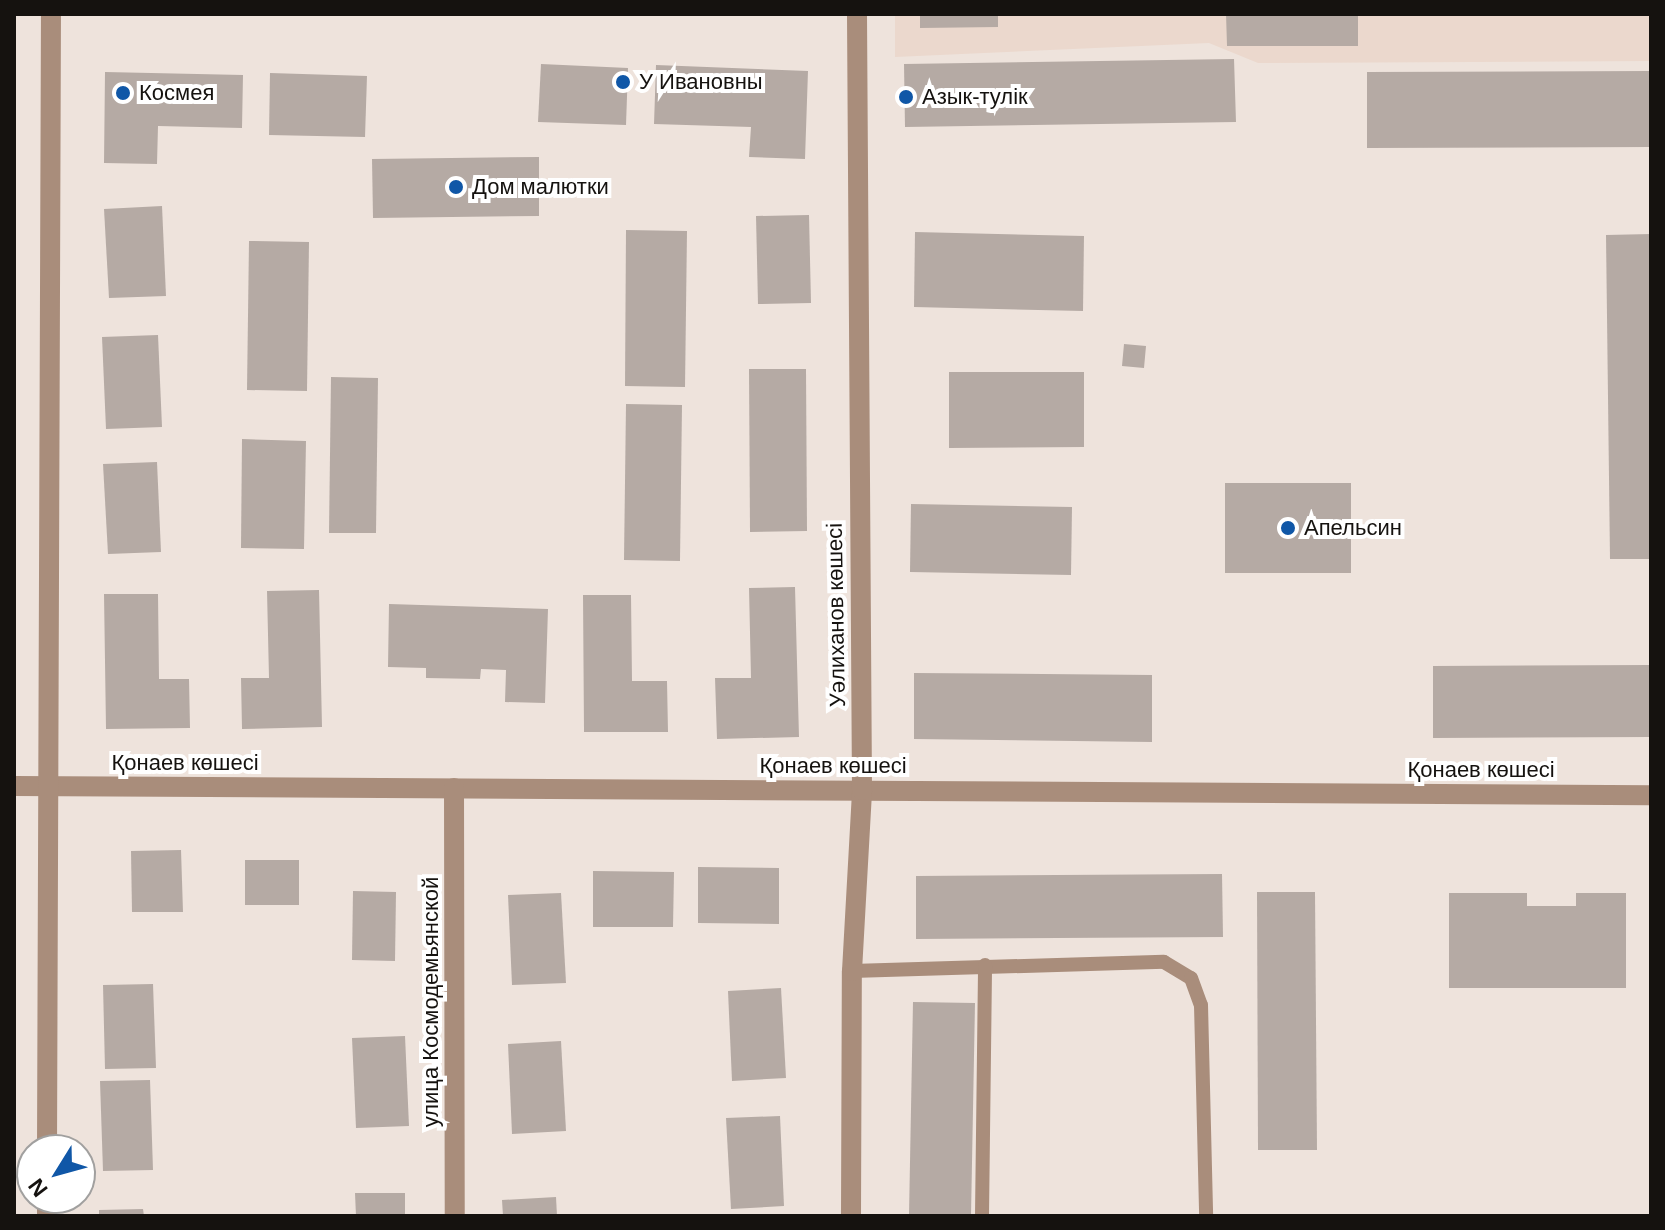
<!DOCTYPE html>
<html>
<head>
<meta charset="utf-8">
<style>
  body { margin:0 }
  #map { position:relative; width:1665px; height:1230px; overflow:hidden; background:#eee3dc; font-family:Helvetica,sans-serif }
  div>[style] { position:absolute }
  .built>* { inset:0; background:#ebd8cd }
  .building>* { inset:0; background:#b5aaa4 }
  .service>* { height:14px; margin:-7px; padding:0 7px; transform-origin:7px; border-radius:7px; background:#a98d7b }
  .minor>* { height:20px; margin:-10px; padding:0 10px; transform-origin:10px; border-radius:10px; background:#a98d7b }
  .dots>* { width:22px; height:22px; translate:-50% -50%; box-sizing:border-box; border:4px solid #fff; border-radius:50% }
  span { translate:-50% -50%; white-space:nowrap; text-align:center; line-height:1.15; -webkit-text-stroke:8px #fff; paint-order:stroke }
  .poi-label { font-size:22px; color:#15120f }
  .left { translate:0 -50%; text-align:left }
  .street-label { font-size:22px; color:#15120f }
  .frame { position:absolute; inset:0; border:16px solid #15120f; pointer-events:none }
  .north { position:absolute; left:16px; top:1134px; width:80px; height:80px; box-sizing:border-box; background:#fff; border:2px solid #a1a09f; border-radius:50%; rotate:233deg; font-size:22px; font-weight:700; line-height:32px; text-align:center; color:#15120f }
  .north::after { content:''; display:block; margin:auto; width:28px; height:36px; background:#1057a7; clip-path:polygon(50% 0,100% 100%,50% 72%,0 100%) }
</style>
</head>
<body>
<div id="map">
  <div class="built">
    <i style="clip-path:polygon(895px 14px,1651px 14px,1651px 61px,1258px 63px,1209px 43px,895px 57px)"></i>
  </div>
  <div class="building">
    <i style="clip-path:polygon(920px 14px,998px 14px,998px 27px,920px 28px)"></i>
    <i style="clip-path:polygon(1226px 14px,1358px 14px,1358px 46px,1227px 46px)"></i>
    <i style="clip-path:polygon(1234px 59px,1236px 122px,905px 127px,904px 64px)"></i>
    <i style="clip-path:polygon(541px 64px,628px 68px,626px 125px,538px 122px)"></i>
    <i style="clip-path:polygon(656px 65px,808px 71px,805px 159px,749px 157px,751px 127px,654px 124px)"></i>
    <i style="clip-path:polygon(1651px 71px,1651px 147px,1367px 148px,1367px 72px)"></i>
    <i style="clip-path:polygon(105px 72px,243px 75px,242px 128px,158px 126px,157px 164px,104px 163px)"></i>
    <i style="clip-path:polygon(270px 73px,367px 76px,365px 137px,269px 135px)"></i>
    <i style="clip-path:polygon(539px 157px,539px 216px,373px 218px,372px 159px)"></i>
    <i style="clip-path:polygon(162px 206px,166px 296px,109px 298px,104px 209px)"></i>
    <i style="clip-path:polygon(809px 215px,811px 303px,758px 304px,756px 216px)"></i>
    <i style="clip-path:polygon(626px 230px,687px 231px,685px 387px,625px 386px)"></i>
    <i style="clip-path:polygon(915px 232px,1084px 236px,1083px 311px,914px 307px)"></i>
    <i style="clip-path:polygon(1651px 234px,1651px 559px,1610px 559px,1606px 235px)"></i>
    <i style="clip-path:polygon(249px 241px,309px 242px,307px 391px,247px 390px)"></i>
    <i style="clip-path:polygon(158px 335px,162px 427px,106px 429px,102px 337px)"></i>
    <i style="clip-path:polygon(1124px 344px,1146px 346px,1144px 368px,1122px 366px)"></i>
    <i style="clip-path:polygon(749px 369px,806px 369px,807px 531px,750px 532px)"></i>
    <i style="clip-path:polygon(949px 372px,1084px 372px,1084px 447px,949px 448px)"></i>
    <i style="clip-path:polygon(331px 377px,378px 378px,376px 533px,329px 533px)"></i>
    <i style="clip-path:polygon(626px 404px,682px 405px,680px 561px,624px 560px)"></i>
    <i style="clip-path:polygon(242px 439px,306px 441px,304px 549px,241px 548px)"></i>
    <i style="clip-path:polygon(157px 462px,161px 552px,108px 554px,103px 464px)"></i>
    <i style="clip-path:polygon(1225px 483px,1351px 483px,1351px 573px,1225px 573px)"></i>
    <i style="clip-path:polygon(911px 504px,1072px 507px,1071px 575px,910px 572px)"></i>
    <i style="clip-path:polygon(795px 587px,799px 737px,717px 739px,715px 678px,751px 678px,749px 588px)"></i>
    <i style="clip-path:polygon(319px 590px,322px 727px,242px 729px,241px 678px,269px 678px,267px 591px)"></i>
    <i style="clip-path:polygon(104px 594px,158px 594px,159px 679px,189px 679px,190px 728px,106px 729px)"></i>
    <i style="clip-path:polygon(583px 595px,631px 595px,632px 681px,667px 681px,668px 732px,584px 732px)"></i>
    <i style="clip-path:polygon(389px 604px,548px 609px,545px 703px,505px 702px,506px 670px,481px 669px,480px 679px,426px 678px,426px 668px,388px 667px)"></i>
    <i style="clip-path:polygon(1651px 665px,1651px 737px,1433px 738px,1433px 666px)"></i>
    <i style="clip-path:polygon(914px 673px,1152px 675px,1152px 742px,914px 739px)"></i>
    <i style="clip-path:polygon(181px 850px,183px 912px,132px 912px,131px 851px)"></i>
    <i style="clip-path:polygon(245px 860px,299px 860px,299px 905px,245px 905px)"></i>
    <i style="clip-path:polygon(698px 867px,779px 868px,779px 924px,698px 923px)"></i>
    <i style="clip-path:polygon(593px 871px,674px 872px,673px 927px,593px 927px)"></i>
    <i style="clip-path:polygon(1222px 874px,1223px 937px,916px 939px,916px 876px)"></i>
    <i style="clip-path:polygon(353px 891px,396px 892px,395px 961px,352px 960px)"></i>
    <i style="clip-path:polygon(1257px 892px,1315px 892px,1317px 1150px,1258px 1150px)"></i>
    <i style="clip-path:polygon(561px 893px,566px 983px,512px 985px,508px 895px)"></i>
    <i style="clip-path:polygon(1449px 893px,1527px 893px,1527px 906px,1576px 906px,1576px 893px,1626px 893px,1626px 988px,1449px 988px)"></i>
    <i style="clip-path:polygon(153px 984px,156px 1068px,105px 1069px,103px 985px)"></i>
    <i style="clip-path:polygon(781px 988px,786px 1078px,732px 1081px,728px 991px)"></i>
    <i style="clip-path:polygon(913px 1002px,975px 1003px,971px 1216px,909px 1216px)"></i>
    <i style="clip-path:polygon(405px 1036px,409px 1126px,356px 1128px,352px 1038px)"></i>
    <i style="clip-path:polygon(561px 1041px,566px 1131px,512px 1134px,508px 1044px)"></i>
    <i style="clip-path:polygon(150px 1080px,153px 1170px,103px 1171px,100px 1081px)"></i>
    <i style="clip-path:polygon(780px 1116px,784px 1206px,731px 1209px,726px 1118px)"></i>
    <i style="clip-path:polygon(355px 1193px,405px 1193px,405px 1216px,356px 1216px)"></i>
    <i style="clip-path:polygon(556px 1197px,557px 1216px,503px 1216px,502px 1200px)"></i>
    <i style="clip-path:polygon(143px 1209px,144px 1216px,99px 1216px,99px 1210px)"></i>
  </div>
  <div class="service">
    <i style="left:852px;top:971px;width:312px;rotate:-1.7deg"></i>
    <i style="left:1164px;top:962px;width:31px;rotate:31deg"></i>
    <i style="left:1191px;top:978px;width:29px;rotate:70deg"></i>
    <i style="left:1201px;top:1005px;width:211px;rotate:88.6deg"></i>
    <i style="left:982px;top:1216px;width:251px;rotate:-89.3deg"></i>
  </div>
  <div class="minor">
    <i style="left:14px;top:786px;width:1637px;rotate:0.32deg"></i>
    <i style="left:454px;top:788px;width:428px;rotate:89.9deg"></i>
    <i style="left:47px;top:1150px;width:1136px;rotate:-89.8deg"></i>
    <i style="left:47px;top:1216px;width:18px;rotate:-90deg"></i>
    <i style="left:851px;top:1216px;width:245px;rotate:-89.8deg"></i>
    <i style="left:852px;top:971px;width:181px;rotate:-86.8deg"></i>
    <i style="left:862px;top:790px;width:776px;rotate:-90.37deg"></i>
  </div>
  <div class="dots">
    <i style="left:623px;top:82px;background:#1057a7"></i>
    <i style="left:123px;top:93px;background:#1057a7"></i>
    <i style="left:906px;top:97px;background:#1057a7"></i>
    <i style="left:456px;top:187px;background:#1057a7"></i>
    <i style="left:1288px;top:528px;background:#1057a7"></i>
  </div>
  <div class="poi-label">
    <span class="left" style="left:639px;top:82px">У Ивановны</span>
    <span class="left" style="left:139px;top:93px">Космея</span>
    <span class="left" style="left:922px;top:97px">Азык-тулiк</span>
    <span class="left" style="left:472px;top:187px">Дом малютки</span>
    <span class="left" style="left:1304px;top:528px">Апельсин</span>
  </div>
  <div class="street-label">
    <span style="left:836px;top:615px;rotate:-91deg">Уәлиханов көшесі</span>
    <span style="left:185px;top:763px">Қонаев көшесі</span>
    <span style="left:833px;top:766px">Қонаев көшесі</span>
    <span style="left:1481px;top:770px">Қонаев көшесі</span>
    <span style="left:431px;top:1002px;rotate:-90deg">улица Космодемьянской</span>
  </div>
  <div class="frame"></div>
  <div class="north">N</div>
</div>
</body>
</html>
